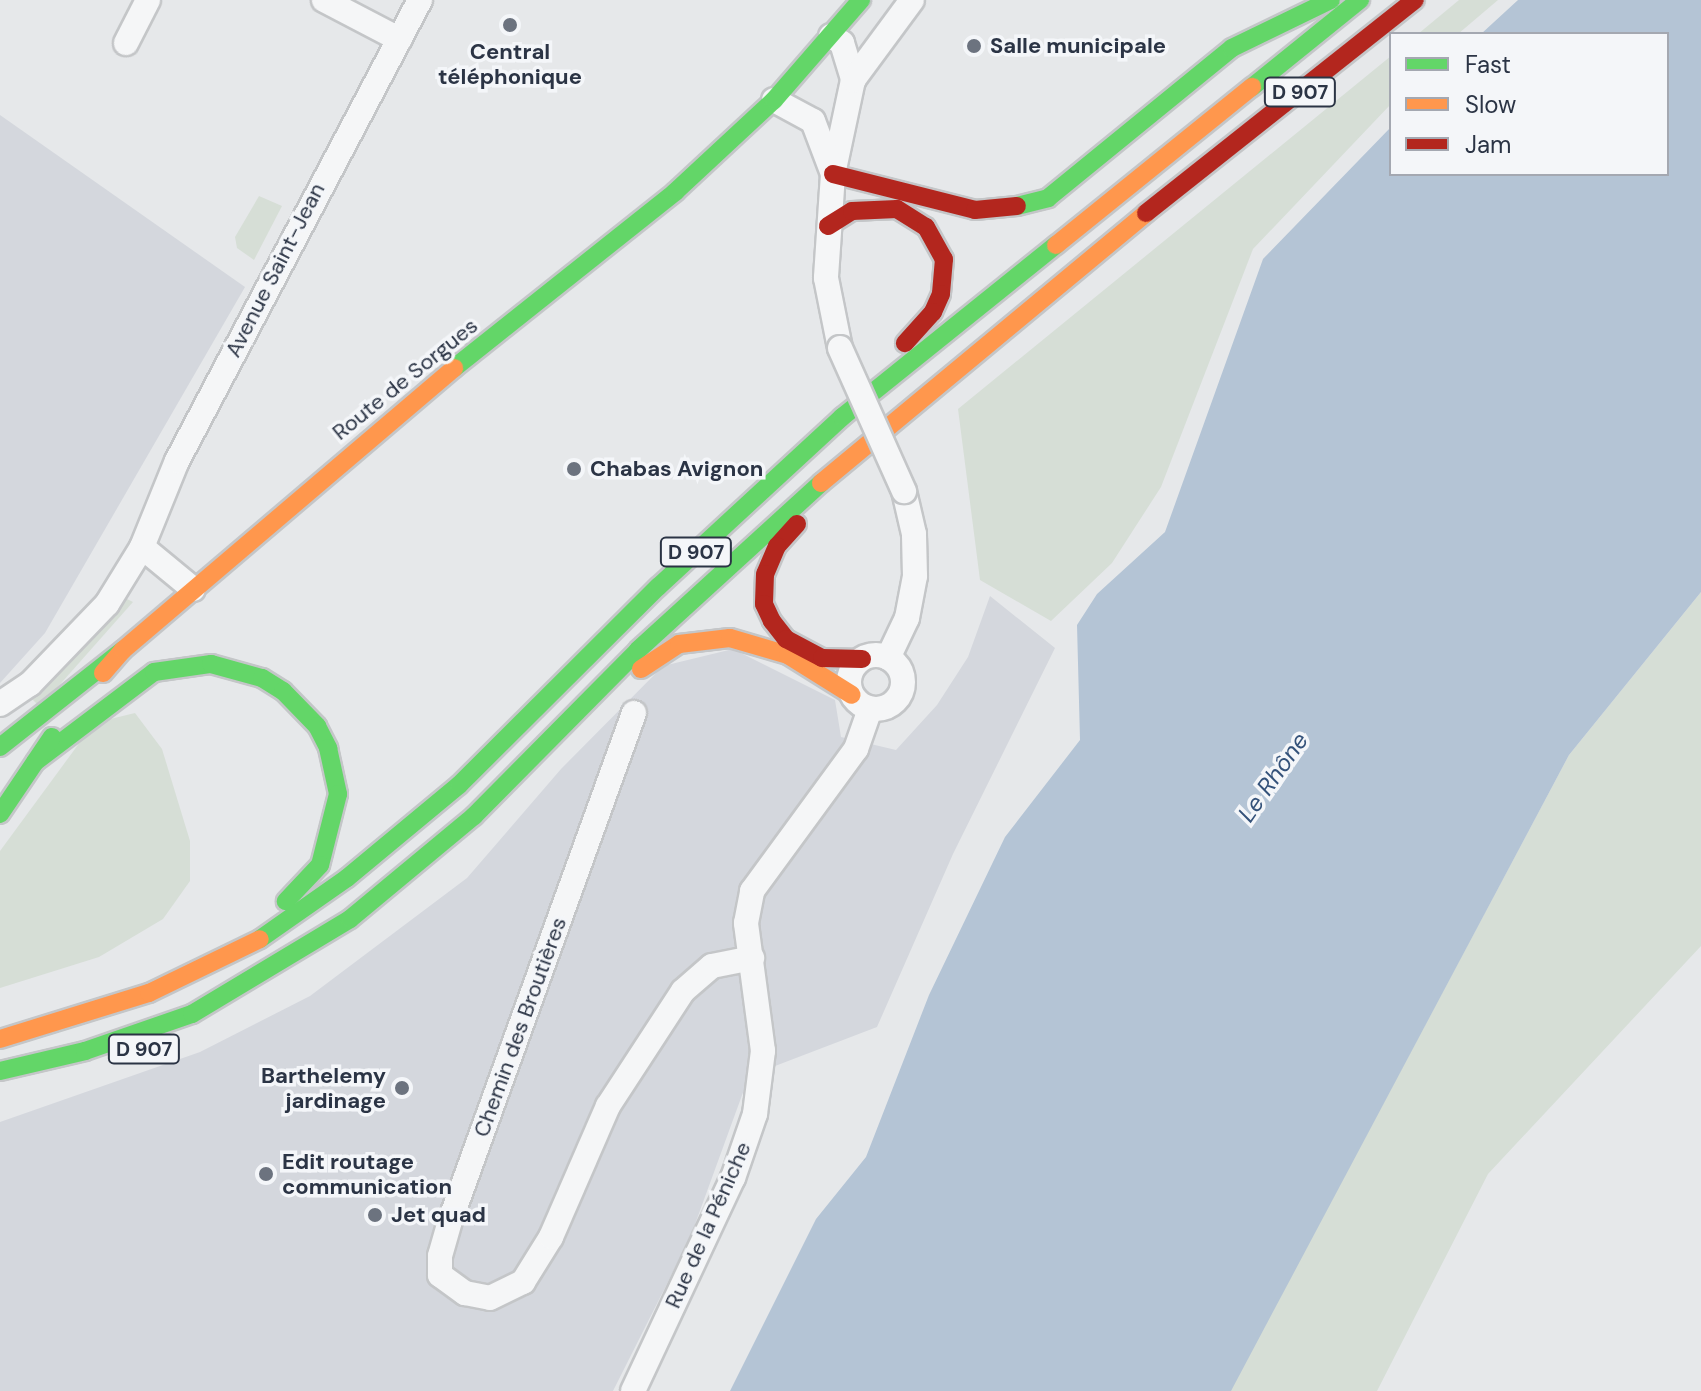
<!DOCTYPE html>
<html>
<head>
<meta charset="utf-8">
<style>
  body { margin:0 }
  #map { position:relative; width:1701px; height:1391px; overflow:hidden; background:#e6e8ea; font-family:"DM Sans",sans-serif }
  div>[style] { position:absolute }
  .built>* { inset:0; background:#d4d7dd }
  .green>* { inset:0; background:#d6ded6 }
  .water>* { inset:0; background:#b4c4d5 }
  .roads { filter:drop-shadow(2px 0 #c4c6c8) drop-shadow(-2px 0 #c4c6c8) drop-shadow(0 2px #c4c6c8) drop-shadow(0 -2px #c4c6c8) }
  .street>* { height:24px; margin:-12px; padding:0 12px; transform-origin:12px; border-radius:12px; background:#f5f6f7 }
  .street>.ring { margin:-12px; padding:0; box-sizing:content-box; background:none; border:24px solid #f5f6f7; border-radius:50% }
  .fast>* { height:18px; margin:-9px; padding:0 9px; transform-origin:9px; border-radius:9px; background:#63d668 }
  .slow>* { height:18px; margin:-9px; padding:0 9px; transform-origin:9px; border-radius:9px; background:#ff974d }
  .jam>* { height:18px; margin:-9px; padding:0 9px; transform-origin:9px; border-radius:9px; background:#b3261e }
  .bridges { filter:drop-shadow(2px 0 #c4c6c8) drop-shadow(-2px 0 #c4c6c8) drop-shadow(0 2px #c4c6c8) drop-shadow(0 -2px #c4c6c8) }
  .street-bridge>* { height:24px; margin:-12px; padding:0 12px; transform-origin:12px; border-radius:12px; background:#f5f6f7 }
  .dots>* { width:22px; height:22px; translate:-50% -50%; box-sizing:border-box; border:4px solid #f4f6f9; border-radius:50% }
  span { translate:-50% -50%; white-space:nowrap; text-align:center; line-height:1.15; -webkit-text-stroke:7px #f4f6f9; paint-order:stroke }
  .shield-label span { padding:2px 6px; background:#f4f6f9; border:2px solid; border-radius:6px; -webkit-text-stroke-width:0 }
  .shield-label { font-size:20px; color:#2b3445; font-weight:700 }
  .poi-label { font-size:22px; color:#2b3445; font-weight:700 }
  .left { translate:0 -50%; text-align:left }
  .right { translate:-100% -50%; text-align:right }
  .street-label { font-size:22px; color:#2b3445 }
  .water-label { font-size:24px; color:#34527a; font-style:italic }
  .legend { position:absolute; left:1389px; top:32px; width:280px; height:144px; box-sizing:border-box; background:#f4f6f9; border:2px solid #a4a8b1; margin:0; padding:10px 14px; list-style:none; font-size:24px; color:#2b3445 }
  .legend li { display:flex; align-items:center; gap:16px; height:40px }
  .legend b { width:40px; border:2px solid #a4a8b1 }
</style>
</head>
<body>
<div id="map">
  <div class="built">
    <i style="clip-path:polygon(0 115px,245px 287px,45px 633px,0 683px)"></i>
    <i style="clip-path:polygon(990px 596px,1055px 648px,953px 854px,877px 1027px,749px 1076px,690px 1238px,613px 1391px,0 1391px,0 1122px,200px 1052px,310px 996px,467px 878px,561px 769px,663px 666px,733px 649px,835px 700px,841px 737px,896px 750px,937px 705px,968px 657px)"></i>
  </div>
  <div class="green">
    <i style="clip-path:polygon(1459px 0,1498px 0,1458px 34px,1418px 34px)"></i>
    <i style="clip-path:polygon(1391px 56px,1391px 104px,1253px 249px,1161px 487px,1112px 563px,1051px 621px,980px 580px,958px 409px)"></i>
    <i style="clip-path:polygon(259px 196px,282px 206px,254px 260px,237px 248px,235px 237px)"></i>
    <i style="clip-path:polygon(1701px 592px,1701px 946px,1488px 1174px,1377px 1391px,1230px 1391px,1569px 755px)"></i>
    <i style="clip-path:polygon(125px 598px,133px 602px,40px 707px,32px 699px)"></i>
    <i style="clip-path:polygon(135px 713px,162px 749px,190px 841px,190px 881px,163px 919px,99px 957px,0 988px,0 851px,94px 723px)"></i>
  </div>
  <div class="water">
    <i style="clip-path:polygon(1518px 0,1701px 0,1701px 592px,1569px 755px,1231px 1391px,730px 1391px,816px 1219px,866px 1157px,929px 995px,1005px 837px,1080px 740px,1077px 625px,1097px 594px,1165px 532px,1263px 259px,1391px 127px,1391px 174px,1667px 174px,1667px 34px,1481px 34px)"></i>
  </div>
  <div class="roads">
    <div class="street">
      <i style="left:324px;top:0;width:85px;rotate:27.5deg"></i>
      <i style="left:831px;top:36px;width:13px;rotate:32deg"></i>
      <i style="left:842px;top:43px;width:39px;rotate:73deg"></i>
      <i style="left:853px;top:80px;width:96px;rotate:102deg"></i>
      <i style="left:833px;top:174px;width:104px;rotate:93.9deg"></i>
      <i style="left:826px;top:278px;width:71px;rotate:78.7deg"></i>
      <i style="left:126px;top:43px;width:48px;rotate:-62.9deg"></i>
      <i style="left:853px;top:80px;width:99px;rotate:-53.6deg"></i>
      <i style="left:774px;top:100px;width:44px;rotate:28.3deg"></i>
      <i style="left:813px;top:121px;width:57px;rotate:69.3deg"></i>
      <i style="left:193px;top:589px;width:66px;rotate:-140.5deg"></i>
      <i style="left:142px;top:547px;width:93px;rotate:-67.9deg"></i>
      <i style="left:177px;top:461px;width:521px;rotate:-62.21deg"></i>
      <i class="ring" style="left:849px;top:655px;width:30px;height:30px"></i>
      <i style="left:888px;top:658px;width:44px;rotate:-64.6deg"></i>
      <i style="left:907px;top:618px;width:43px;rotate:-79.2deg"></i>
      <i style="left:915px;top:576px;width:42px;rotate:-91.4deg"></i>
      <i style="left:914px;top:534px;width:44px;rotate:-103.1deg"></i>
      <i style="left:0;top:704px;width:36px;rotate:-34deg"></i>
      <i style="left:30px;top:684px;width:111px;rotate:-46.1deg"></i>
      <i style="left:107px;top:604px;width:67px;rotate:-58.4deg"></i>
      <i style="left:634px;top:713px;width:540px;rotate:109.91deg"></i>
      <i style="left:450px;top:1221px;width:36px;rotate:106deg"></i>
      <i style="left:440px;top:1256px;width:19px;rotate:90deg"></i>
      <i style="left:440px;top:1275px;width:31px;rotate:36deg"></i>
      <i style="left:465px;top:1293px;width:25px;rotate:11deg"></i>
      <i style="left:490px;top:1298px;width:37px;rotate:-26deg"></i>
      <i style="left:523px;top:1282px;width:53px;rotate:-58.1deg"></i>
      <i style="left:551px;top:1237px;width:143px;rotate:-66.5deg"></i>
      <i style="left:608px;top:1106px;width:137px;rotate:-56.9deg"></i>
      <i style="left:683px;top:991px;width:38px;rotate:-41deg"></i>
      <i style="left:712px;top:966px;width:41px;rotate:-11.3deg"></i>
      <i style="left:633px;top:1391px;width:235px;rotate:-64.9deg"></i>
      <i style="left:733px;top:1178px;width:68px;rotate:-71deg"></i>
      <i style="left:755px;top:1114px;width:64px;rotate:-82.8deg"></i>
      <i style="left:763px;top:1051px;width:129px;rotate:-97.6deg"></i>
      <i style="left:746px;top:923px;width:33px;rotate:-79deg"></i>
      <i style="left:752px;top:891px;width:176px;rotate:-53.8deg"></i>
      <i style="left:856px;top:749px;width:42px;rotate:-70.7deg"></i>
    </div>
    <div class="fast">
      <i style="left:1252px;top:87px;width:139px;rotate:-38.9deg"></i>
      <i style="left:1017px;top:206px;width:32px;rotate:-14deg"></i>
      <i style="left:1048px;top:198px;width:237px;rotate:-39.2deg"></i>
      <i style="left:1232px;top:48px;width:110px;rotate:-25.9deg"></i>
      <i style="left:454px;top:368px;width:283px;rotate:-38.5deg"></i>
      <i style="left:675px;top:192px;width:135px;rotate:-42.9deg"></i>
      <i style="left:774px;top:100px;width:133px;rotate:-49deg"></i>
      <i style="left:0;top:747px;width:157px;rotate:-38.3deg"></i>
      <i style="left:35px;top:762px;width:149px;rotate:-37.1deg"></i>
      <i style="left:154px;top:672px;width:58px;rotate:-8deg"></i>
      <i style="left:211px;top:664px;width:53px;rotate:15.4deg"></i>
      <i style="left:262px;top:678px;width:25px;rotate:32deg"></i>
      <i style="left:283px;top:691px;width:49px;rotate:45.8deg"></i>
      <i style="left:317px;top:726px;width:25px;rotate:63deg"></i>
      <i style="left:328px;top:748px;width:47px;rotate:77.7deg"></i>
      <i style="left:338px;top:794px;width:73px;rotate:104.2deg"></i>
      <i style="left:320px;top:865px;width:50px;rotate:133.4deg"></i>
      <i style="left:0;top:814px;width:93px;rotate:-56deg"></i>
      <i style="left:260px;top:939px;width:106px;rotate:-35deg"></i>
      <i style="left:347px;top:878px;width:146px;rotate:-39.7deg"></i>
      <i style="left:459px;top:785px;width:281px;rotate:-44.9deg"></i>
      <i style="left:658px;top:587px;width:251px;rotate:-42.7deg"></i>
      <i style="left:842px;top:417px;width:275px;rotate:-38.8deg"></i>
      <i style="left:0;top:1071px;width:87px;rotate:-13.2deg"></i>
      <i style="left:85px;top:1051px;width:113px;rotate:-19.1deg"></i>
      <i style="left:192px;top:1014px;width:184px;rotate:-31deg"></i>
      <i style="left:350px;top:919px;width:161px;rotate:-39.7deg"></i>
      <i style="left:474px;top:816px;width:233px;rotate:-45.3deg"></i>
      <i style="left:638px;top:650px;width:248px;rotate:-42.4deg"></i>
    </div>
    <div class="slow">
      <i style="left:1056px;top:245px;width:252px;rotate:-38.9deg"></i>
      <i style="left:821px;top:483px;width:423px;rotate:-39.7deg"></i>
      <i style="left:641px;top:669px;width:45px;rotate:-33.3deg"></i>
      <i style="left:679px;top:644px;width:51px;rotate:-6.7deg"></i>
      <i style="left:730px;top:638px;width:60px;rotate:16.3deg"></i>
      <i style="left:788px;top:655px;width:75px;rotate:32deg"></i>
      <i style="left:103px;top:673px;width:30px;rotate:-49deg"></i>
      <i style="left:123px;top:650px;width:435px;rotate:-40.4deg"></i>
      <i style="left:0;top:1039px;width:156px;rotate:-17.2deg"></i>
      <i style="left:149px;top:993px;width:123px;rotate:-25.9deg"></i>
    </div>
    <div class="jam">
      <i style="left:833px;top:174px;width:146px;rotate:14.2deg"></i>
      <i style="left:975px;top:210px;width:42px;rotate:-5.4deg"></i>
      <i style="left:1146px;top:213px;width:343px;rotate:-38.4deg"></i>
      <i style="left:828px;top:226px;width:28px;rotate:-32deg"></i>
      <i style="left:852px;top:211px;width:45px;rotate:-2.5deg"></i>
      <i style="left:897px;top:209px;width:34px;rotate:32deg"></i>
      <i style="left:926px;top:227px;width:37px;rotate:61deg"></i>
      <i style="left:944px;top:259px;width:35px;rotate:95deg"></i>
      <i style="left:941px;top:294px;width:20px;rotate:114deg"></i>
      <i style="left:933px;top:312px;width:42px;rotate:132.1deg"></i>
      <i style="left:797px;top:524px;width:30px;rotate:132deg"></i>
      <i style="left:777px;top:546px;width:30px;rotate:113deg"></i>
      <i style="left:765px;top:574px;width:30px;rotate:92deg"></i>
      <i style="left:764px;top:604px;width:19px;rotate:65deg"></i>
      <i style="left:772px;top:621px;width:23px;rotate:52deg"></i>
      <i style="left:786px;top:639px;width:41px;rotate:27.8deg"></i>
      <i style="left:822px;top:658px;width:40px;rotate:1.4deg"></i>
    </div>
  </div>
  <div class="bridges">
    <div class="street-bridge">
      <i style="left:840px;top:348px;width:157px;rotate:65.9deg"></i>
    </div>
  </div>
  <div class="dots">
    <i style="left:510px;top:25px;background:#6c737f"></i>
    <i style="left:974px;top:46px;background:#6c737f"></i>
    <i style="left:574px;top:469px;background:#6c737f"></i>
    <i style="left:402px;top:1088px;background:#6c737f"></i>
    <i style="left:266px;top:1174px;background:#6c737f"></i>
    <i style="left:375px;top:1215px;background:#6c737f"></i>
  </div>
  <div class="shield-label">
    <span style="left:1300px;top:92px">D 907</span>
    <span style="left:696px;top:552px">D 907</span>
    <span style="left:144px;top:1049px">D 907</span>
  </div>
  <div class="poi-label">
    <span class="left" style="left:990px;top:46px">Salle municipale</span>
    <span style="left:510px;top:64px">Central<br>téléphonique</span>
    <span class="left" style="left:590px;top:469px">Chabas Avignon</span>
    <span class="right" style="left:386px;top:1088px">Barthelemy<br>jardinage</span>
    <span class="left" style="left:282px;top:1174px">Edit routage<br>communication</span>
    <span class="left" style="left:391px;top:1215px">Jet quad</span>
  </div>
  <div class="street-label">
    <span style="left:275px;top:270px;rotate:-63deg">Avenue Saint-Jean</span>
    <span style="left:405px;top:379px;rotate:-39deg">Route de Sorgues</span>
    <span style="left:520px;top:1027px;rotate:-70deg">Chemin des Broutières</span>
    <span style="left:708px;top:1225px;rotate:-66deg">Rue de la Péniche</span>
  </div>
  <div class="water-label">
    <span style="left:1273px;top:777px;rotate:-55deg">Le Rhône</span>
  </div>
  <ul class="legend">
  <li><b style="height:10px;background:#63d668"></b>Fast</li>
  <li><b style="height:10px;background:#ff974d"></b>Slow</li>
  <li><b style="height:10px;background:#b3261e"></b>Jam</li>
  </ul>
</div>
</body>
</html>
